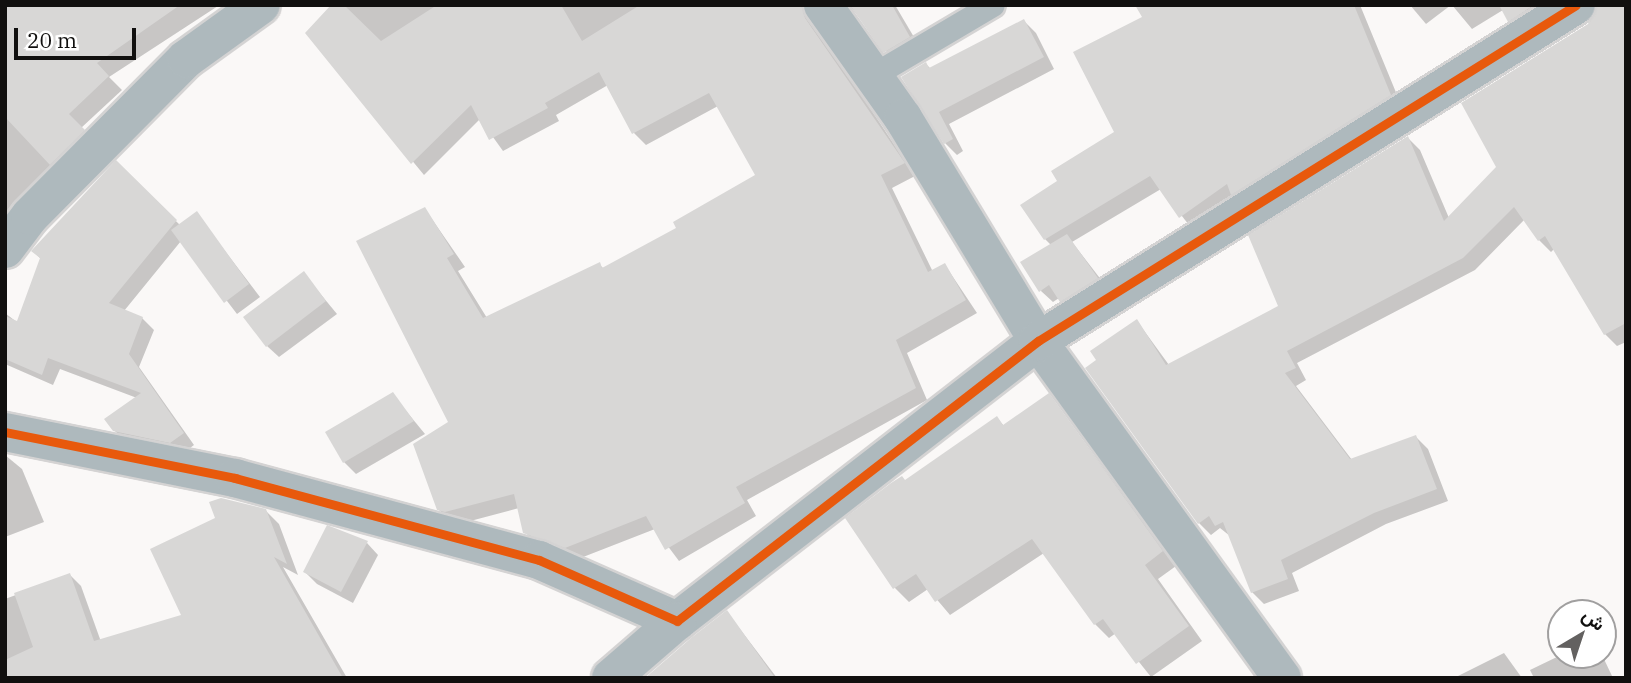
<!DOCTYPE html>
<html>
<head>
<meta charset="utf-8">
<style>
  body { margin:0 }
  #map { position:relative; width:1631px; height:683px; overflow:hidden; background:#faf8f7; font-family:"IBM Plex Serif",Vazirmatn,serif }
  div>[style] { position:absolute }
  .shadow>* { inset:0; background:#0003 }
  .building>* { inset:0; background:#d8d7d6 }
  .roads { filter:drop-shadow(2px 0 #d4d3d3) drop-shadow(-2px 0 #d4d3d3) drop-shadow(0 2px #d4d3d3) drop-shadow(0 -2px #d4d3d3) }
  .lane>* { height:24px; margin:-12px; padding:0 12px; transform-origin:12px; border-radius:12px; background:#aeb9bd }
  .street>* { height:38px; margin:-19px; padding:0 19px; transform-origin:19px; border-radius:19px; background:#aeb9bd }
  .cycleway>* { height:9px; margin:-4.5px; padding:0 4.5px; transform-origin:4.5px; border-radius:4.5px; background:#e8590c }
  span { translate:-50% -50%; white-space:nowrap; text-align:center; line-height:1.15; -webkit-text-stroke:5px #fff; paint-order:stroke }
  .frame { position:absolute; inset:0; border:7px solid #11100f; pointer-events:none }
  .north { position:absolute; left:1547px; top:599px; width:70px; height:70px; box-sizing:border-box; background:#fff; border:2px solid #a09f9f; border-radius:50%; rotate:39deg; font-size:19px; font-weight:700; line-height:28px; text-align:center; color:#11100f }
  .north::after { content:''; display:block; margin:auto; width:24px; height:32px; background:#636160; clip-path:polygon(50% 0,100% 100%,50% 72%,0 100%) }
  .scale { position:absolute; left:14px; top:28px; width:122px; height:32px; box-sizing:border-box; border:4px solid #11100f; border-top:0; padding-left:9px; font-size:21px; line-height:24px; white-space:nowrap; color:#11100f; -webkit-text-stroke:5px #fff; paint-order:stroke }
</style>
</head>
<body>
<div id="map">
  <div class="shadow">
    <i style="clip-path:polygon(5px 5px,218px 6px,109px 77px,122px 90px,81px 128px,97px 144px,5px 231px)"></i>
    <i style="clip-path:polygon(334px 5px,820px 5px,812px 20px,915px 176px,892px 188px,933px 272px,945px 265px,977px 313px,907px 353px,927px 400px,747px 500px,756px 516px,679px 561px,655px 529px,578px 559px,538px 545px,525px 532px,519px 508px,459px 524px,451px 521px,438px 509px,450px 423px,425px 209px,465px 267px,458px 271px,487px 318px,599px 264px,604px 269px,679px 229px,757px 176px,718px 106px,646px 145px,634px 133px,608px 85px,556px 115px,559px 121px,503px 151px,480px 119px,424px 175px,307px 33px)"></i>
    <i style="clip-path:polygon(849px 5px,895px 5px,921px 49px,897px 64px)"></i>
    <i style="clip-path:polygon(1137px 5px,1360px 5px,1402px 107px,1192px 229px,1161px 189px,1072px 242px,1109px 290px,1073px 313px,1059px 298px,1053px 302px,1041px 291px,1051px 245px,1045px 239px,1059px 181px,1116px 132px,1144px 18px)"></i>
    <i style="clip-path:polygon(1410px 5px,1451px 5px,1426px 24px)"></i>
    <i style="clip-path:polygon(1452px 5px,1565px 5px,1521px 33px,1503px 10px,1472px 29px)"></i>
    <i style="clip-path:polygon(1626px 5px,1626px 342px,1617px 346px,1605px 334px,1554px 249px,1551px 252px,1539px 240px,1525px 219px,1475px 270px,1297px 363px,1306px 380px,1296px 386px,1352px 460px,1416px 437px,1428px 449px,1448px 501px,1386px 524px,1292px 573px,1299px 591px,1264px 604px,1252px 592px,1230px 536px,1220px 528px,1211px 535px,1199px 523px,1137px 321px,1169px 365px,1281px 307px,1408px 138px,1420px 150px,1449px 218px,1499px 168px)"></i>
    <i style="clip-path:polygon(1024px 21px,1036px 33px,1054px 69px,949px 124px,963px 151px,957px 155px,945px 143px,926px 64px,931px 69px)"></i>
    <i style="clip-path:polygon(116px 163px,180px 225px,196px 213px,260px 297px,237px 314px,181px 241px,124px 311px,142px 318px,154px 330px,139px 367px,194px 445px,182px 454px,126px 442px,114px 430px,137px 398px,60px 369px,53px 385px,5px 364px,5px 313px,18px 323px,41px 259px,33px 251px)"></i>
    <i style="clip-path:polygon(304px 274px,337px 314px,279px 357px,267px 346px)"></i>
    <i style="clip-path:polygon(393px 395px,425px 434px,356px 474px,344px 462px)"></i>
    <i style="clip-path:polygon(1049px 395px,1176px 566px,1158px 579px,1202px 641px,1151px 677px,1116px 633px,1109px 638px,1095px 624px,1044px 553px,950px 615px,928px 589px,909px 602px,895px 588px,905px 482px,997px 418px,1004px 426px)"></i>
    <i style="clip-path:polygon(5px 455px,22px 469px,44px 522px,5px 537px)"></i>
    <i style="clip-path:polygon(266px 511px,279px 524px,298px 575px,283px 567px,347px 678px,166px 678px)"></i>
    <i style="clip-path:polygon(367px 543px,378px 555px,353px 603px,317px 584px,305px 572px)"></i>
    <i style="clip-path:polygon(70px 575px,81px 586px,109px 664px,5px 678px,5px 599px)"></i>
    <i style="clip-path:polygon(727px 612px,777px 678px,648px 678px)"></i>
    <i style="clip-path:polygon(1504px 653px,1522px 678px,1454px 678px)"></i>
    <i style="clip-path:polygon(1561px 655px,1602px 655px,1613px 678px,1534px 678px,1530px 670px)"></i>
  </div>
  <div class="building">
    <i style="clip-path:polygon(5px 5px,180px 5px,97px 63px,109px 76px,69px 114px,85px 130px,50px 165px,5px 117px)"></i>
    <i style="clip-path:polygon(331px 5px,344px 5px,381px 41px,437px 5px,561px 5px,582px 41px,640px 5px,801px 5px,805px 18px,905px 163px,881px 175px,928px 272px,945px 263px,966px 300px,896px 340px,916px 388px,736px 487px,745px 503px,665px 550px,646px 516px,565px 548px,523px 533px,514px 494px,445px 512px,437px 510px,413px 444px,448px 422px,356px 241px,425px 207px,454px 254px,447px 258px,483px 318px,600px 262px,602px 268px,676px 228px,673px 222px,755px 175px,709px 93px,632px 134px,599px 72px,545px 103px,548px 108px,489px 140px,471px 105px,411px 164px,305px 33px)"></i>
    <i style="clip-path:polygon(850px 5px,892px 5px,910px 37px,883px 53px)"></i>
    <i style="clip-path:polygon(1135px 5px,1354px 5px,1391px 95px,1231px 195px,1227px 184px,1179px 218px,1150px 176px,1044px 240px,1020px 205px,1057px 181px,1051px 171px,1114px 132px,1073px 52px,1142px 17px)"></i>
    <i style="clip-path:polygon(1499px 5px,1534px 5px,1508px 22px)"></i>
    <i style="clip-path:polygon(1598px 5px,1626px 5px,1626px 323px,1604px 335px,1545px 236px,1538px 241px,1514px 207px,1463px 258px,1287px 351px,1296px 368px,1285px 373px,1350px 459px,1416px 435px,1437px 489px,1374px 513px,1281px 560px,1288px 579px,1251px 593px,1223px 522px,1215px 526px,1209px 516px,1198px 524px,1085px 368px,1096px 360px,1090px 351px,1137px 319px,1166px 365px,1278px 306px,1248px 235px,1408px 136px,1444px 221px,1496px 167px,1461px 103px,1588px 24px)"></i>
    <i style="clip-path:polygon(1024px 19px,1044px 57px,939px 112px,953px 139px,944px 144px,901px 77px,926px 62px,929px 68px)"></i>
    <i style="clip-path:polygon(116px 160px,177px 220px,109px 303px,143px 317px,129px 354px,184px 433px,170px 443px,113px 431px,104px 419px,141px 393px,48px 358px,42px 375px,5px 359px,5px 316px,17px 321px,40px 258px,31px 251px)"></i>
    <i style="clip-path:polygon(197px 211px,249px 284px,224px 303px,171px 230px)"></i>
    <i style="clip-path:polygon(1067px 234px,1098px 278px,1060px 302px,1049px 285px,1039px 292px,1020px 262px)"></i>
    <i style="clip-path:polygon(304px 271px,326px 301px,266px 347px,243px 317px)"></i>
    <i style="clip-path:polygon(393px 392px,414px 421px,343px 463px,325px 432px)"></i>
    <i style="clip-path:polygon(1049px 393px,1163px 551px,1145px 565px,1189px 626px,1136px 664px,1103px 619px,1094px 625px,1032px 539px,935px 602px,916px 574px,893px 589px,845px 518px,891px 483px,902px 476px,905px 480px,997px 416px,1003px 425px)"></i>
    <i style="clip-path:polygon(221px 498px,266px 509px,287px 564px,274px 557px,343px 678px,5px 678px,5px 660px,33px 647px,14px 593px,70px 573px,94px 641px,181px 615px,150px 549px,215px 518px,209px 502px)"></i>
    <i style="clip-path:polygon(327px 525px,368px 541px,341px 592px,303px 572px)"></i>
    <i style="clip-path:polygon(727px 610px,775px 678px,645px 678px,691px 638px)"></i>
  </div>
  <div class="roads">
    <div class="lane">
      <i style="left:873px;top:76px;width:139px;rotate:-30.6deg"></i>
    </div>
    <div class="street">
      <i style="left:823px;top:5px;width:138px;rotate:54.7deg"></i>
      <i style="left:903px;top:118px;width:261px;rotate:58.8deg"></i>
      <i style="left:1038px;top:341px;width:416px;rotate:54.1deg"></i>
      <i style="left:5px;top:249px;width:41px;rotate:-52.9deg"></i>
      <i style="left:30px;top:216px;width:221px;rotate:-45.2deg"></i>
      <i style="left:186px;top:59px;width:92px;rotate:-35.8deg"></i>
      <i style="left:5px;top:432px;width:235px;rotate:11.3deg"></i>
      <i style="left:235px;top:478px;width:315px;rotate:15.1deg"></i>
      <i style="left:539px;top:560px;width:151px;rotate:23.8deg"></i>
      <i style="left:677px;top:621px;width:457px;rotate:-37.8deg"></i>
      <i style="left:1038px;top:341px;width:634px;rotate:-31.99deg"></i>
      <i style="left:611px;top:678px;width:87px;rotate:-40.8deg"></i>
    </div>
  </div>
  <div class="cycleway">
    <i style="left:5px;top:432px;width:235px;rotate:11.3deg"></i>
    <i style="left:235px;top:478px;width:315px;rotate:15.1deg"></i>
    <i style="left:539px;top:560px;width:151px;rotate:23.8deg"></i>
    <i style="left:677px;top:621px;width:457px;rotate:-37.8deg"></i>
    <i style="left:1038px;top:341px;width:634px;rotate:-31.99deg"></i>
  </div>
  <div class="frame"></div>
  <div class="north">ش</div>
  <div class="scale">20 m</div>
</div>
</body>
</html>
